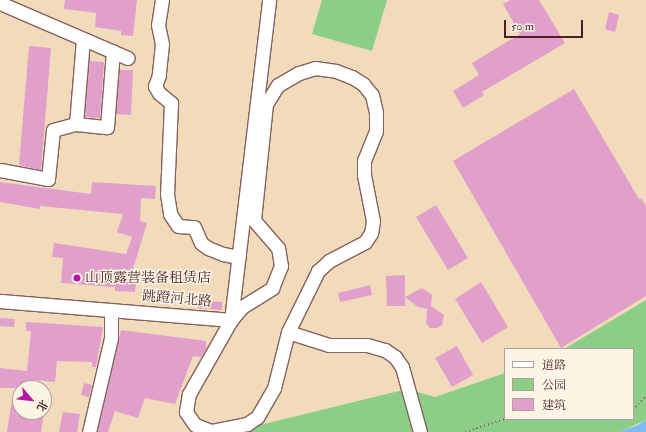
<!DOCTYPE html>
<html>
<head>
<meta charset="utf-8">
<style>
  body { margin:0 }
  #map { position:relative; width:646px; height:432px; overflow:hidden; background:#f1dbbb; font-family:"IM FELL Double Pica","Noto Serif SC",serif }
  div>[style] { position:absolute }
  .green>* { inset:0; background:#8bce87 }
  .water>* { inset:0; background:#7fbaf1 }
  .building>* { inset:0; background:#e1a0cb }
  .path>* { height:2px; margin-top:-1px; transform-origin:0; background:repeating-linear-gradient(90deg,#84615d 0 1px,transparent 0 4px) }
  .roads { filter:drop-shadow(1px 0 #84615d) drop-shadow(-1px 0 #84615d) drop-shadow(0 1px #84615d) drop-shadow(0 -1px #84615d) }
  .minor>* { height:13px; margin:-6.5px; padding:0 6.5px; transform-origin:6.5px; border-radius:6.5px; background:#fff }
  .dots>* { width:11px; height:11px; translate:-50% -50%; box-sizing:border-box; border:2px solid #fcf5e5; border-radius:50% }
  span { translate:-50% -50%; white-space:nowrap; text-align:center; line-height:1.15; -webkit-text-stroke:3px #fcf5e5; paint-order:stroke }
  .poi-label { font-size:14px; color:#4a1f2b }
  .left { translate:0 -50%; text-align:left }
  .street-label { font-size:14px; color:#4a1f2b }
  .legend { position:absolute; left:504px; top:348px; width:130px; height:72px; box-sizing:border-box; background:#fcf5e5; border:1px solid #b59f9b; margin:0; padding:5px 7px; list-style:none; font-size:12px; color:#4a1f2b }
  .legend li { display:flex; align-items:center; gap:8px; height:20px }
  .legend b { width:20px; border:1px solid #b59f9b }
  .north { position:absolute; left:12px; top:380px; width:40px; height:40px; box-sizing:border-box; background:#fcf5e5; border:1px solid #b59f9b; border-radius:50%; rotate:118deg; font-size:11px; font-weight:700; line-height:16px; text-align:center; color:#4a1f2b }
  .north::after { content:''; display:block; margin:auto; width:14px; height:18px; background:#b5179e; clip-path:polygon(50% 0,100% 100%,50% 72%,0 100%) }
  .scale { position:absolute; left:504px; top:20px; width:79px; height:18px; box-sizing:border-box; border:2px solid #4a1f2b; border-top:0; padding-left:5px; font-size:12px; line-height:14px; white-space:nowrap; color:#4a1f2b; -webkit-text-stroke:3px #fcf5e5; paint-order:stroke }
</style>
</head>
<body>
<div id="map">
  <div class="green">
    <i style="clip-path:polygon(322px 0,387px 0,372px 51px,312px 34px)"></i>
    <i style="clip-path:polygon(646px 300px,646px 420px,619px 432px,232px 432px,407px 389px,435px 397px,505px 373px,505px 419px,633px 419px,633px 349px,564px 349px)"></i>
  </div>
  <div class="water">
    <i style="clip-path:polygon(646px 420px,646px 432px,619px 432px,638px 425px)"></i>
  </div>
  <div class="building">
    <i style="clip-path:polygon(65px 0,137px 0,133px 36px,121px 35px,121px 31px,95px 27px,96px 13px,64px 9px)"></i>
    <i style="clip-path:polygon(510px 0,539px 0,565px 43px,482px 92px,484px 95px,463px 108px,453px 91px,479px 75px,472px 63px,520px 34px,503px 4px)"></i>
    <i style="clip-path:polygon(609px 12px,619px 15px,615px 32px,605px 29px)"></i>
    <i style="clip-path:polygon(29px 46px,51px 48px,41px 170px,19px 165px)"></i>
    <i style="clip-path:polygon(89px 61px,104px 62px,100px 118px,85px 117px)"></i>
    <i style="clip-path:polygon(120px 70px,133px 70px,131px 115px,116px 114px)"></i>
    <i style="clip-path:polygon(574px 89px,639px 199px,641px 198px,646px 206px,646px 296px,561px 348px,453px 161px)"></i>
    <i style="clip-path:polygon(0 182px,91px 194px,92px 182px,156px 186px,155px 199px,141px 198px,140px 221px,147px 223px,129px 282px,136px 283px,135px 292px,115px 291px,115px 287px,61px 283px,63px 258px,52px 257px,54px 243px,126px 254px,132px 237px,117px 232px,123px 214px,40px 206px,40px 209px,0 202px)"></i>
    <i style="clip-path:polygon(436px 205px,468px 258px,448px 270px,416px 217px)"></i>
    <i style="clip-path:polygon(405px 275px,405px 306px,387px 306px,386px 276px)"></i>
    <i style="clip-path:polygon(481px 282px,508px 327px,482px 343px,455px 299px)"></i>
    <i style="clip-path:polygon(370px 285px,372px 295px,340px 302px,338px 293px)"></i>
    <i style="clip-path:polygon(422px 288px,432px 295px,431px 306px,444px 315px,442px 325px,437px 328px,430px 328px,426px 323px,427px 309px,418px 307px,405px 297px)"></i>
    <i style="clip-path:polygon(197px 300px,222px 302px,222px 310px,197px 308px)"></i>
    <i style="clip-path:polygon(0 318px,15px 319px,14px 327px,0 326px)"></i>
    <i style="clip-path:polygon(26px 322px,103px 327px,96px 367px,92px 367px,92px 362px,57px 361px,55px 382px,35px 380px,35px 388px,0 388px,0 368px,27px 371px,31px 331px,26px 331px)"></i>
    <i style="clip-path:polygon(121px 330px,206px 341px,206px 349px,201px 357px,193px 356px,175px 404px,145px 398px,138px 418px,115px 411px,108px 432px,97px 432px)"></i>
    <i style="clip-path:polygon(457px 346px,473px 375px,452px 387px,435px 358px)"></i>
    <i style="clip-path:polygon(84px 383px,92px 385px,89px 397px,81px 395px)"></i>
    <i style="clip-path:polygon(12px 400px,20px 401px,20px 412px,44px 412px,41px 432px,7px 432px)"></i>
    <i style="clip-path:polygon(63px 412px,80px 414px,77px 432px,59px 432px)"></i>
  </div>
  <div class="path">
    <i style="left:633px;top:410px;width:19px;rotate:-47deg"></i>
    <i style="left:599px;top:419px;width:6px"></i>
    <i style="left:465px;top:432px;width:42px;rotate:-18deg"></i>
  </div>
  <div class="roads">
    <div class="minor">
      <i style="left:162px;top:0;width:25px;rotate:99deg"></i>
      <i style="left:158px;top:25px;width:19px;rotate:78deg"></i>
      <i style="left:162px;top:44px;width:31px;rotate:96deg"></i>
      <i style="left:159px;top:75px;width:12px;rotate:110deg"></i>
      <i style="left:155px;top:86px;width:8px;rotate:60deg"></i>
      <i style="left:159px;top:93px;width:16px;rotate:40deg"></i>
      <i style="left:171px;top:103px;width:91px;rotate:92.5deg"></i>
      <i style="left:167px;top:194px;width:20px;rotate:81deg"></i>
      <i style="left:170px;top:214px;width:14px;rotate:56deg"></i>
      <i style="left:178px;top:226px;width:16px;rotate:4deg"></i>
      <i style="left:194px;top:227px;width:17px;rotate:66deg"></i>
      <i style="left:201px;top:243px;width:9px;rotate:36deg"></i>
      <i style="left:208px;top:248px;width:16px;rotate:22deg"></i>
      <i style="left:223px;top:254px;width:16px;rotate:11deg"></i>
      <i style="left:0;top:3px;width:139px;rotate:23.3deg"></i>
      <i style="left:83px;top:39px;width:85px;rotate:94.7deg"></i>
      <i style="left:76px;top:124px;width:31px;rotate:6deg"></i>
      <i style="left:107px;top:127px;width:76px;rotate:-85.5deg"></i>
      <i style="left:315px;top:68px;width:21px;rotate:8deg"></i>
      <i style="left:336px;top:71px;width:17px;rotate:21deg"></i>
      <i style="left:352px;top:77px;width:13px;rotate:32deg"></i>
      <i style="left:363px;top:84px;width:14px;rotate:51deg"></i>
      <i style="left:372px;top:95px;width:18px;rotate:77deg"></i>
      <i style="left:376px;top:113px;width:18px;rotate:90deg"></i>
      <i style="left:376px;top:131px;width:31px;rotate:112deg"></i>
      <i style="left:364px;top:160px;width:15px;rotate:90deg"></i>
      <i style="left:364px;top:175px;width:47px;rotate:78.9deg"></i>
      <i style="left:373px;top:221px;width:12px;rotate:99deg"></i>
      <i style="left:371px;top:233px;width:11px;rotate:124deg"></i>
      <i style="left:365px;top:242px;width:41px;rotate:152.2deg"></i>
      <i style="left:329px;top:261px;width:15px;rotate:138deg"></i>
      <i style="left:318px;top:271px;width:68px;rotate:116.2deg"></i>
      <i style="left:288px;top:332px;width:58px;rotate:104deg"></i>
      <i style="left:274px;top:388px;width:34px;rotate:120deg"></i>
      <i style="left:257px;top:417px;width:12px;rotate:145deg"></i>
      <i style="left:247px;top:424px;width:37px;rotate:169deg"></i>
      <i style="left:211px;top:431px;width:17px;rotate:-159deg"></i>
      <i style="left:195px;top:425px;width:16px;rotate:-125deg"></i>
      <i style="left:186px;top:412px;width:18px;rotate:-81deg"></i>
      <i style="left:189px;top:394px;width:85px;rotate:-60.4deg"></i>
      <i style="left:231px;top:320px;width:17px;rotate:-50deg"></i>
      <i style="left:242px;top:307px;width:36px;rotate:-32deg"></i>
      <i style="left:272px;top:288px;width:24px;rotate:-68deg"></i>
      <i style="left:281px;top:266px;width:18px;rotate:-99deg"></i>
      <i style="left:278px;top:248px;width:37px;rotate:-131deg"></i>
      <i style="left:254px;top:220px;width:117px;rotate:-84.1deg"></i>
      <i style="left:266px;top:104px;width:22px;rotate:-58deg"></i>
      <i style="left:278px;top:85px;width:24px;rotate:-30deg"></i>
      <i style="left:299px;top:73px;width:17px;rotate:-17deg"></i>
      <i style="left:0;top:170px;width:49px;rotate:10.6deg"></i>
      <i style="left:48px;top:179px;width:49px;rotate:-84.2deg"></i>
      <i style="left:53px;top:130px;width:24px;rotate:-15deg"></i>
      <i style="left:0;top:301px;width:232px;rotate:4.7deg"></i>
      <i style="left:231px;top:320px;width:322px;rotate:-83.2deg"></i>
      <i style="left:288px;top:332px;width:43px;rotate:17.6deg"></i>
      <i style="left:329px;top:345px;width:38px"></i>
      <i style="left:367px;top:345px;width:19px;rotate:16deg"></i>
      <i style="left:385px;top:350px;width:12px;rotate:35deg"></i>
      <i style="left:395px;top:357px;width:12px;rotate:55deg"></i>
      <i style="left:402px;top:367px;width:67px;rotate:74.5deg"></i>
      <i style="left:89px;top:432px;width:97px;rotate:-76.8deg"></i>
      <i style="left:111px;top:338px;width:28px;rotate:-90deg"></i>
    </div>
  </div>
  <div class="dots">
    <i style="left:77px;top:278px;background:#b5179e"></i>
  </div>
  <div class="poi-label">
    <span class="left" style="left:85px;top:278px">山顶露营装备租赁店</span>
  </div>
  <div class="street-label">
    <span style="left:177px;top:299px;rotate:5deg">跳蹬河北路</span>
  </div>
  <ul class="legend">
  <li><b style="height:5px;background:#fff"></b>道路</li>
  <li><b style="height:11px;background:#8bce87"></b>公园</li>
  <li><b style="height:11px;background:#e1a0cb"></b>建筑</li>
  </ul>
  <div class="north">北</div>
  <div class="scale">50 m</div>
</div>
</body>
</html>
